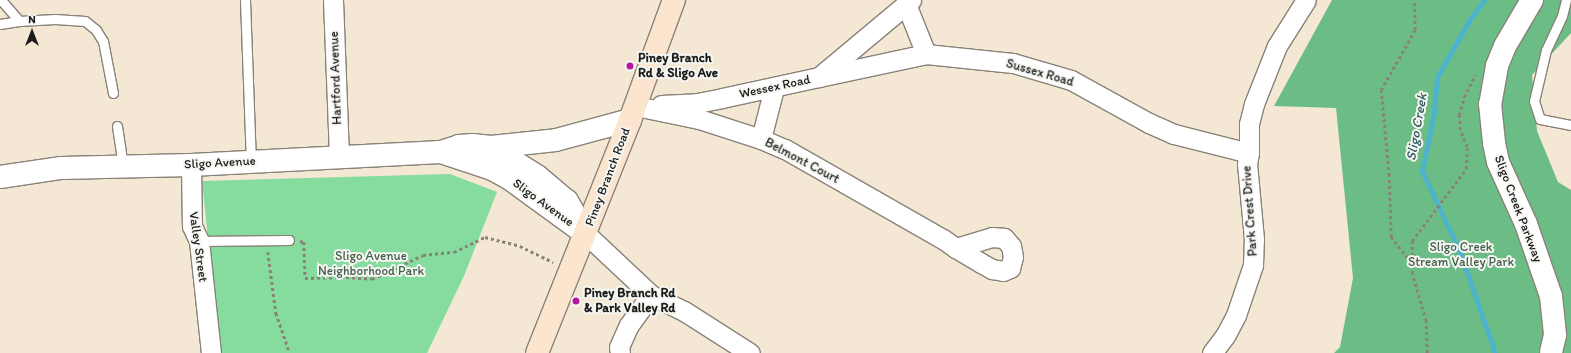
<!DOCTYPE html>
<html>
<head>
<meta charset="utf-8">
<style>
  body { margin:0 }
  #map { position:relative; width:1571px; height:353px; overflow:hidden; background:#f4e7d4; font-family:Itim,sans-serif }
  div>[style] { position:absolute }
  .green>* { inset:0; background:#86dc9f }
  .forest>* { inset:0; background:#6cbc86 }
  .stream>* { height:5px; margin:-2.5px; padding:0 2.5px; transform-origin:2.5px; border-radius:2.5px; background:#4db4cb }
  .path>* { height:2.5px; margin-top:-1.25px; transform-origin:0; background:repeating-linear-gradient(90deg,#888278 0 3px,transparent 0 6px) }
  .roads { filter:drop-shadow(1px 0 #888278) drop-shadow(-1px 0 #888278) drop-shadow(0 1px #888278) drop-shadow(0 -1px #888278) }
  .service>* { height:9px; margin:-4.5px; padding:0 4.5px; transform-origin:4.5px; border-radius:4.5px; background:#fff }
  .minor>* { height:19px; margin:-9.5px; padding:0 9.5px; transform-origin:9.5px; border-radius:9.5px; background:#fff }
  .tertiary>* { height:22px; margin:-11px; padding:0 11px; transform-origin:11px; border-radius:11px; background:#fff }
  .secondary>* { height:22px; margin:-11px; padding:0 11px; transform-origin:11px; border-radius:11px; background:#fce5cf }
  .dots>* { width:11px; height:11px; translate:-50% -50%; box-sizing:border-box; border:2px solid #f6f6f2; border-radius:50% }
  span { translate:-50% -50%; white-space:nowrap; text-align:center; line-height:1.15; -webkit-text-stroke:4px #f6f6f2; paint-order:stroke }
  .poi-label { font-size:13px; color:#1c1c1c; font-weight:700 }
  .left { translate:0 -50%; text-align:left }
  .street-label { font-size:13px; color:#1c1c1c }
  .park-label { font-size:13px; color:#415f4a }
  .water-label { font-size:14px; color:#305962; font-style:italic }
  .north { position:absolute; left:12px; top:12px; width:40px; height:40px; -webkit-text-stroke:3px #f6f6f2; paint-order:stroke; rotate:0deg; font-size:11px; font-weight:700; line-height:16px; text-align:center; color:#1c1c1c }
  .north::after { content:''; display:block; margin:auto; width:14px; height:18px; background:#1c1c1c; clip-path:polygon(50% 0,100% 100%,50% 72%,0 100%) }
</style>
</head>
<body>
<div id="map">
  <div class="green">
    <i style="clip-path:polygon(450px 174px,497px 192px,464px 276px,427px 353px,220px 353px,202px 181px)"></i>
  </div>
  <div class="forest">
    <i style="clip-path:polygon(1332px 0,1571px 0,1571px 33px,1532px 75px,1537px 131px,1558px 182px,1571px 190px,1571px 353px,1334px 353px,1340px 347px,1353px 278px,1336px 108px,1274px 106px)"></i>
  </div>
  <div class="stream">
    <i style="left:1484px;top:0;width:26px;rotate:126deg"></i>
    <i style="left:1469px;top:21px;width:64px;rotate:119.7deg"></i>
    <i style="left:1437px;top:77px;width:36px;rotate:95deg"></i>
    <i style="left:1434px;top:113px;width:59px;rotate:101.7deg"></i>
    <i style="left:1422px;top:171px;width:87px;rotate:64.9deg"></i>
    <i style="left:1459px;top:250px;width:109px;rotate:70.7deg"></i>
  </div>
  <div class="path">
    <i style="left:300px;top:241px;width:4px;rotate:14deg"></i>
    <i style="left:304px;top:242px;width:36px;rotate:88deg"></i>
    <i style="left:305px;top:278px;width:41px;rotate:-1.4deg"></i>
    <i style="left:346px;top:277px;width:26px;rotate:4deg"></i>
    <i style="left:372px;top:279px;width:56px;rotate:-25.2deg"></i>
    <i style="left:423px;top:255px;width:31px;rotate:-6deg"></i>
    <i style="left:454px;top:252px;width:34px;rotate:-26deg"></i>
    <i style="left:485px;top:237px;width:36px;rotate:14deg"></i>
    <i style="left:520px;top:246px;width:37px;rotate:26deg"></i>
    <i style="left:268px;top:252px;width:62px;rotate:82.5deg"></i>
    <i style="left:276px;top:313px;width:36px;rotate:71deg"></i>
    <i style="left:288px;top:347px;width:6px;rotate:90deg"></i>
    <i style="left:1411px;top:263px;width:33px;rotate:-128deg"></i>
    <i style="left:1391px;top:237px;width:61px;rotate:-91.9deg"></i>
    <i style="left:1389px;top:176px;width:86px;rotate:-95.3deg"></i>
    <i style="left:1381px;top:90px;width:69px;rotate:-60.5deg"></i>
    <i style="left:1415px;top:30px;width:30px;rotate:-92deg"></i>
    <i style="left:1427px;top:353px;width:32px;rotate:-92deg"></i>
    <i style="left:1426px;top:321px;width:49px;rotate:-106.6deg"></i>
    <i style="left:1412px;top:274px;width:33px;rotate:-90deg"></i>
    <i style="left:1412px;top:241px;width:90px;rotate:-53.1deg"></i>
    <i style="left:1466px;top:169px;width:22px;rotate:-87deg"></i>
    <i style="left:1467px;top:147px;width:18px;rotate:-112deg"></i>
    <i style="left:1460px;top:130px;width:15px;rotate:-94deg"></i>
    <i style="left:1459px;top:115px;width:19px;rotate:-74deg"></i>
    <i style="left:1464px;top:97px;width:25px;rotate:-63deg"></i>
  </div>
  <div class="roads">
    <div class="service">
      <i style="left:1px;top:0;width:28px;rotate:49deg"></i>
      <i style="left:19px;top:21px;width:36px;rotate:-3deg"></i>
      <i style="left:55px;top:19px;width:30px;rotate:4deg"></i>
      <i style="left:85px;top:21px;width:14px;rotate:39deg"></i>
      <i style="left:96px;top:30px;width:13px;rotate:58deg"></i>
      <i style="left:103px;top:41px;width:53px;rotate:79.1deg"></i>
      <i style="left:245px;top:0;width:161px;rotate:87.9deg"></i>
      <i style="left:1566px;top:0;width:16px;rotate:104deg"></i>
      <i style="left:1562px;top:16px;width:38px;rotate:115deg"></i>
      <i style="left:1546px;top:50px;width:52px;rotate:103.2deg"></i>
      <i style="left:1534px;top:101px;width:19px;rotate:72deg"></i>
      <i style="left:1540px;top:119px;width:32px;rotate:11deg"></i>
      <i style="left:0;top:24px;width:19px;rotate:-9deg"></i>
      <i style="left:117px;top:126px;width:40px;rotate:81.5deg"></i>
      <i style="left:199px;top:241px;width:90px;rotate:-0.6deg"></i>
    </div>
    <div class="minor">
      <i style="left:333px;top:0;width:157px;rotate:87.8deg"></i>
      <i style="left:906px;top:4px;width:54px;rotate:68.2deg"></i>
      <i style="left:819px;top:77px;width:109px;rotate:-12.1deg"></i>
      <i style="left:926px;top:54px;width:87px;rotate:5.9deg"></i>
      <i style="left:1013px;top:63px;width:60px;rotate:16.3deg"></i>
      <i style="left:1071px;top:80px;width:89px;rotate:28.9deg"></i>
      <i style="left:1149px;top:123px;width:27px;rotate:24deg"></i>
      <i style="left:1174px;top:134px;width:77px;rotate:14.2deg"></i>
      <i style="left:661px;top:105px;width:36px;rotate:-3deg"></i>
      <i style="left:697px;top:103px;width:25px;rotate:-11deg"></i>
      <i style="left:722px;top:98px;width:99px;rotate:-12.2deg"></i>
      <i style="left:819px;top:77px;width:120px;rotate:-39.9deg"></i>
      <i style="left:636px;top:106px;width:64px;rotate:11.7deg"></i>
      <i style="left:699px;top:119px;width:65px;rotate:17.9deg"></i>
      <i style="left:761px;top:139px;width:26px;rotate:23deg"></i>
      <i style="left:785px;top:149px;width:182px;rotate:29.7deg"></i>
      <i style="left:943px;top:239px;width:16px;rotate:35deg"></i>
      <i style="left:956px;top:248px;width:29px;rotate:31deg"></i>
      <i style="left:981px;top:263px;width:13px;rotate:29deg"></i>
      <i style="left:992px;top:269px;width:11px;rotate:10deg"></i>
      <i style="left:1003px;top:271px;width:8px;rotate:-23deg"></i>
      <i style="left:1010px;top:268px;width:11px;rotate:-75deg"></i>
      <i style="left:1013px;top:257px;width:11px;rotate:-100deg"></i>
      <i style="left:1011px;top:246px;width:11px;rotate:-131deg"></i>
      <i style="left:1004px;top:238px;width:12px;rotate:-175deg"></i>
      <i style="left:992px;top:237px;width:38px;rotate:163deg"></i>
      <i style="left:761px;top:139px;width:53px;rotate:-75.7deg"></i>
      <i style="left:191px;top:165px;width:61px;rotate:89.1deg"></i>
      <i style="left:192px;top:226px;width:17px;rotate:65deg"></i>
      <i style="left:199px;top:241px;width:113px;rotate:83.9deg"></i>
      <i style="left:586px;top:234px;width:89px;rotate:43.2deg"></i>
      <i style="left:651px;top:295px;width:37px;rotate:26deg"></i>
      <i style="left:684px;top:311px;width:78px;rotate:32.5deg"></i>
      <i style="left:620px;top:353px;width:6px;rotate:-99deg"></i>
      <i style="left:619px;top:347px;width:24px;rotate:-66deg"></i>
      <i style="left:629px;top:325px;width:37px;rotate:-54deg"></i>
      <i style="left:1212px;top:353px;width:21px;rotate:-53deg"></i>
      <i style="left:1225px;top:336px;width:24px;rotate:-62deg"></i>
      <i style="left:1236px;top:315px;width:53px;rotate:-71.2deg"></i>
      <i style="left:1253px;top:265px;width:26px;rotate:-88deg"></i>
      <i style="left:1254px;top:239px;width:75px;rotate:-95.3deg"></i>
      <i style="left:1247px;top:164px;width:11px;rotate:-80deg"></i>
      <i style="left:1249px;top:153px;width:29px;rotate:-90deg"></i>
      <i style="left:1249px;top:124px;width:21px;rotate:-76deg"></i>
      <i style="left:1254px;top:104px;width:62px;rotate:-68.4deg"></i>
      <i style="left:1277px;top:46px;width:54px;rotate:-57.8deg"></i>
    </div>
    <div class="tertiary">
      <i style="left:1532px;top:0;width:53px;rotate:120.4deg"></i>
      <i style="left:1505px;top:46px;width:22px;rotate:112deg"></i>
      <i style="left:1497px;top:66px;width:39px;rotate:100deg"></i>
      <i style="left:1490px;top:104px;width:39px;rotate:84deg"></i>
      <i style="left:1494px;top:143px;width:19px;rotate:78deg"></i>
      <i style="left:1498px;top:162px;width:68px;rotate:65.7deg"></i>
      <i style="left:1526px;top:224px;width:76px;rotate:70.9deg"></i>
      <i style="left:1551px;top:296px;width:39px;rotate:84deg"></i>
      <i style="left:1555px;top:335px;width:18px;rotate:103deg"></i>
      <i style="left:491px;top:147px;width:65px;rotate:-6.1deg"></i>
      <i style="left:556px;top:140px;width:77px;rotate:-15.1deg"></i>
      <i style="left:441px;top:152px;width:54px;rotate:18.4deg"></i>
      <i style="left:492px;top:169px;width:19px;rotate:28deg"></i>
      <i style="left:509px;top:178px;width:88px;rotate:36.2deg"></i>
      <i style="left:0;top:177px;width:62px;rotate:-8.4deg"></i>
      <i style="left:61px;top:168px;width:130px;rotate:-1.3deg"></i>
      <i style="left:191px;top:165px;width:250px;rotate:-3deg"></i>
      <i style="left:441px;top:152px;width:19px;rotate:-18deg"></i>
      <i style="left:459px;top:146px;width:14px;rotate:-4deg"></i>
      <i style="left:473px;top:145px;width:18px;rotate:6deg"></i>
      <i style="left:491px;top:147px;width:54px;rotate:32.2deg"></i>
      <i style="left:537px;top:176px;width:39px;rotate:40deg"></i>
      <i style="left:567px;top:201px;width:38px;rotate:60deg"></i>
    </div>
    <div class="secondary">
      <i style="left:537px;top:353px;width:251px;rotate:-68.2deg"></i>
      <i style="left:630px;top:120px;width:128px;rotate:-69.9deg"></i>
    </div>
  </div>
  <div class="dots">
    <i style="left:630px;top:66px;background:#b5179e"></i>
    <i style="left:576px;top:301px;background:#b5179e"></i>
  </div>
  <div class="poi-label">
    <span class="left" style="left:638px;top:66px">Piney Branch<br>Rd &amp; Sligo Ave</span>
    <span class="left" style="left:584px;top:301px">Piney Branch Rd<br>&amp; Park Valley Rd</span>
  </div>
  <div class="street-label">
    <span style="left:1040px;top:73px;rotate:16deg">Sussex Road</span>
    <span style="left:336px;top:78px;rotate:-92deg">Hartford Avenue</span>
    <span style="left:775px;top:87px;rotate:-12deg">Wessex Road</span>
    <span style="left:802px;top:161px;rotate:28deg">Belmont Court</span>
    <span style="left:220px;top:163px;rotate:-3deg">Sligo Avenue</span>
    <span style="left:608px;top:177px;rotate:-69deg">Piney Branch Road</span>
    <span style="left:543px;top:203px;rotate:36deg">Sligo Avenue</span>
    <span style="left:1518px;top:209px;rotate:69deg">Sligo Creek Parkway</span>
    <span style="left:1250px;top:211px;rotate:-94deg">Park Crest Drive</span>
    <span style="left:198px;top:247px;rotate:82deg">Valley Street</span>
  </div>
  <div class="park-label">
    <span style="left:1461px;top:255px">Sligo Creek<br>Stream Valley Park</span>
    <span style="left:371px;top:264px">Sligo Avenue<br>Neighborhood Park</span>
  </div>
  <div class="water-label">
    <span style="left:1417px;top:127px;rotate:-80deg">Sligo Creek</span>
  </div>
  <div class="north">N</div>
</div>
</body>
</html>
